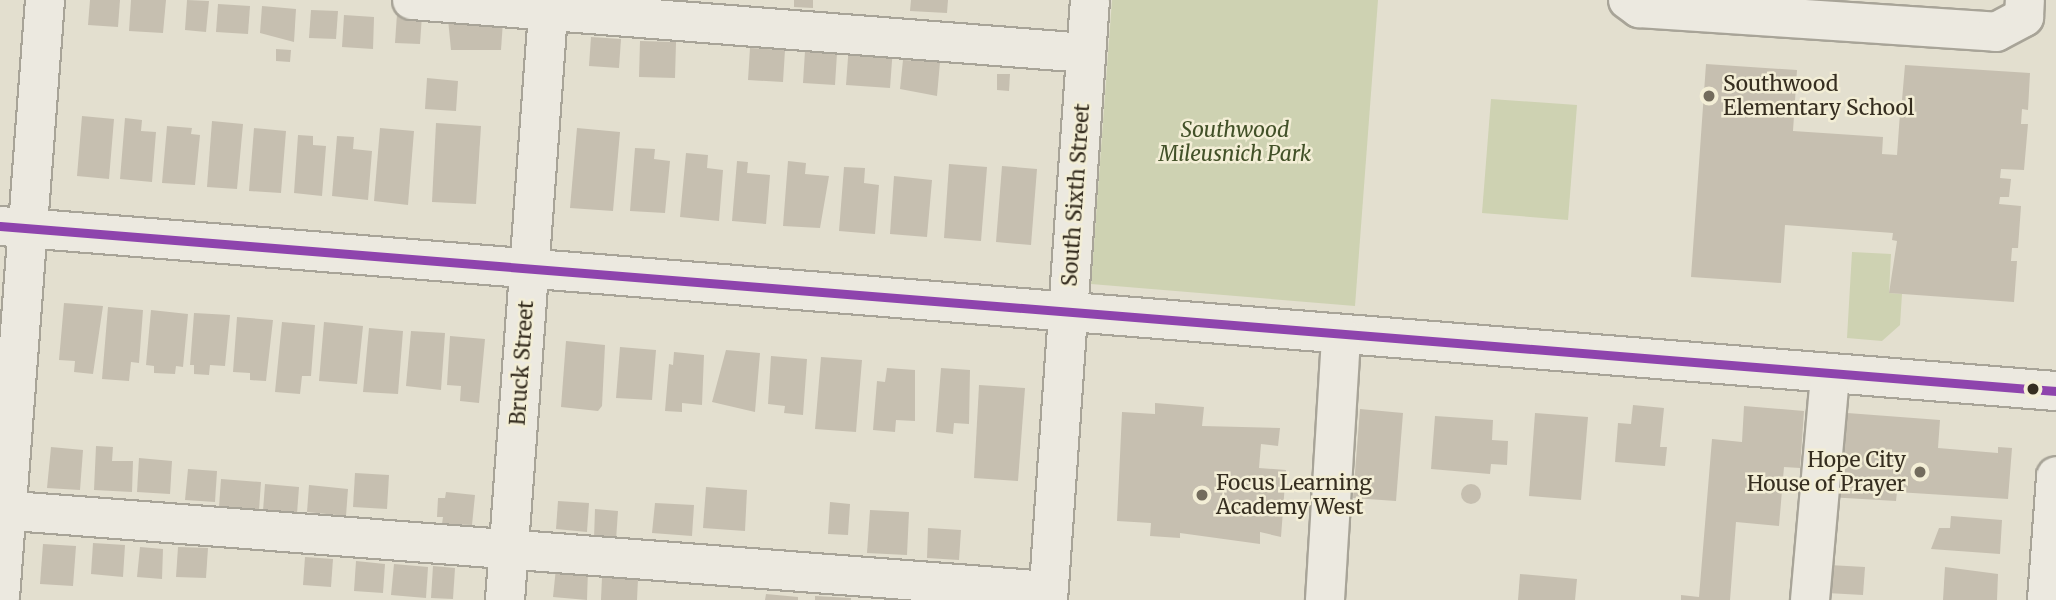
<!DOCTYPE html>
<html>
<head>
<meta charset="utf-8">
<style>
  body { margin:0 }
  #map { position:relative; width:2056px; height:600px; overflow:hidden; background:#e3dfcf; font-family:Merriweather,serif }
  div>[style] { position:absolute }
  .green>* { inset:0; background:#ced2b2 }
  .building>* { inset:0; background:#c6bfb0 }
  .round { border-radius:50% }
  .roads { filter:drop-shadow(2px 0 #a8a498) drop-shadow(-2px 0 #a8a498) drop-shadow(0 2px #a8a498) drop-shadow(0 -2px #a8a498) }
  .minor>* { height:38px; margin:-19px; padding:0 19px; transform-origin:19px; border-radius:19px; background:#ece9e0 }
  .bus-1>* { height:9px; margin:-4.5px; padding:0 4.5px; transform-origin:4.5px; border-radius:4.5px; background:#8e44ad }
  .dots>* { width:19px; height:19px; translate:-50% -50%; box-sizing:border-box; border:4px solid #f3eed6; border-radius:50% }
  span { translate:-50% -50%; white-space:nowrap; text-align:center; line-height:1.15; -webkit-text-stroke:5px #f3eed6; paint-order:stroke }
  .poi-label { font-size:21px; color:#362e20 }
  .left { translate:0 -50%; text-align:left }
  .right { translate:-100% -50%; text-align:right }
  .park-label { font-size:21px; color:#425128; font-style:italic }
  .street-label { font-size:21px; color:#362e20 }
</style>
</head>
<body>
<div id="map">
  <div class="green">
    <i style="clip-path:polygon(1112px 0,1378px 0,1355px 306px,1091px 284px)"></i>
    <i style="clip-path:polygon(1491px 99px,1577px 105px,1568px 220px,1482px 213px)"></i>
    <i style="clip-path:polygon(1852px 252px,1891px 254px,1889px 293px,1902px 294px,1900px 325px,1882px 341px,1847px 338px)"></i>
  </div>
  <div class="building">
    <i style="clip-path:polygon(90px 0,120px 0,118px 27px,88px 25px)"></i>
    <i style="clip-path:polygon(131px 0,166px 0,163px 33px,129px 31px)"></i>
    <i style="clip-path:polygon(187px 0,209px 1px,206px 32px,185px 30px)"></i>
    <i style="clip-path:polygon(794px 0,813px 0,813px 8px,794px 7px)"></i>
    <i style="clip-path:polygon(911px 0,948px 0,947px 13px,910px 11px)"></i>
    <i style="clip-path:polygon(218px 4px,250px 6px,248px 34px,216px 32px)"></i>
    <i style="clip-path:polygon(262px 6px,296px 9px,294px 42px,260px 33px)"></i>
    <i style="clip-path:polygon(311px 10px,338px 11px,336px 39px,309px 38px)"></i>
    <i style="clip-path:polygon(397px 14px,422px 15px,420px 44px,395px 43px)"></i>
    <i style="clip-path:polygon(344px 15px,374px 17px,373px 49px,342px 47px)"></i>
    <i style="clip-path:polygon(448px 19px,503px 21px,501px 50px,451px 50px)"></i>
    <i style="clip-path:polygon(591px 37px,621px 39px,619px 68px,589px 66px)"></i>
    <i style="clip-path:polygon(640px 41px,676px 42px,675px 78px,639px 77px)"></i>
    <i style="clip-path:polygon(849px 44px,893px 47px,890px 88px,846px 85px)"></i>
    <i style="clip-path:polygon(750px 48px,785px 50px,783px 82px,748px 80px)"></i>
    <i style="clip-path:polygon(276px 49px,291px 50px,290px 62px,276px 61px)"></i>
    <i style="clip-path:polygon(805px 51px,837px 53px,835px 85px,803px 83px)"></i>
    <i style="clip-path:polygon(903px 60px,940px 62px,937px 96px,900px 89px)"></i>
    <i style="clip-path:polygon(1706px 64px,1797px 70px,1793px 131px,1883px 137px,1882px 154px,1897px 155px,1900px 113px,1907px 113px,1908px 101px,1902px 100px,1905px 65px,2030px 73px,2028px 110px,2022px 109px,2021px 124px,2028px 124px,2024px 170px,2001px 169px,2000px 178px,2011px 179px,2009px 197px,2000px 197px,1999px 204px,2021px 206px,2018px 248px,2012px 248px,2011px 261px,2017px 261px,2014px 302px,1889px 293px,1897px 241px,1892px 240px,1893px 233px,1785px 225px,1781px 283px,1691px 277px)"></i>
    <i style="clip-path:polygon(997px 74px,1010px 74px,1009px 91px,997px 90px)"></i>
    <i style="clip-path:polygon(427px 78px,458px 81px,456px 111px,425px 109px)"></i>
    <i style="clip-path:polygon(82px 116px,114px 119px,109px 179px,77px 176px)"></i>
    <i style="clip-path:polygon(125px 118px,142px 120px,141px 131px,156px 132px,152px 182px,120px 179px)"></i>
    <i style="clip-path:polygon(212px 121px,243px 124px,237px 189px,207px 187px)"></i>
    <i style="clip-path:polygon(436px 123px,481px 126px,476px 204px,432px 202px)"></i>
    <i style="clip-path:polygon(167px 126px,192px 128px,191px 134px,200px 135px,195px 185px,162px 183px)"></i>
    <i style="clip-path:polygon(254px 128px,286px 131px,281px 193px,249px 191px)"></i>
    <i style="clip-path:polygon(380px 128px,414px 131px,408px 205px,374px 201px)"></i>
    <i style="clip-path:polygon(577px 128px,620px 132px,613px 211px,570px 208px)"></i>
    <i style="clip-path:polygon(298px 135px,313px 136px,313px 145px,326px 146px,322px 196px,294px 193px)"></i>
    <i style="clip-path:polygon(337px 136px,354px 137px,353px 149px,372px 151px,368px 200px,332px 196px)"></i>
    <i style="clip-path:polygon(635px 148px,655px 149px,654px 159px,670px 161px,665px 213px,630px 211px)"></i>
    <i style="clip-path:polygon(686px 153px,708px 155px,707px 168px,723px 170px,719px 221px,680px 217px)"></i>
    <i style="clip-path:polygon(737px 161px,748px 162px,747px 173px,770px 175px,766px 224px,732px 221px)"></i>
    <i style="clip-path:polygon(788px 161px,806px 163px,805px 174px,829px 176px,820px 228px,783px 226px)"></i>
    <i style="clip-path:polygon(949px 164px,987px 167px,981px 241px,944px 238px)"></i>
    <i style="clip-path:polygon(1002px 166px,1037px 169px,1031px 245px,996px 242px)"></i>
    <i style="clip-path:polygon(844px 167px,865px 168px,864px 183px,879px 185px,875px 234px,839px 231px)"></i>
    <i style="clip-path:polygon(894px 176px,932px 180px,927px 237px,890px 234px)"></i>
    <i style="clip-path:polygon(64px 303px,103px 306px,93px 374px,74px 372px,75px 361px,59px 360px)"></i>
    <i style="clip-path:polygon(108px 307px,143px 310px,139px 363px,131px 362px,129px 381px,102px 379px)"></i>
    <i style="clip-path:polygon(151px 310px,188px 314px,183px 367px,176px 366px,175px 374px,154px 373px,154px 366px,146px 365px)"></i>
    <i style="clip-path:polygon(194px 313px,230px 315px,225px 366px,210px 365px,209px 375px,194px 374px,194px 365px,190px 365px)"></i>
    <i style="clip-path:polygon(237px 317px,273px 320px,266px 381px,250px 380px,250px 373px,233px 372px)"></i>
    <i style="clip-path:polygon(282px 322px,315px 325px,311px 376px,302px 376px,300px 394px,275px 392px)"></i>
    <i style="clip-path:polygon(324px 322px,363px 326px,357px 384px,319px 381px)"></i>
    <i style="clip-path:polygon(369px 328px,403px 331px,398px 394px,363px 392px)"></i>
    <i style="clip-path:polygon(411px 331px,445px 333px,441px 390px,406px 386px)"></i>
    <i style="clip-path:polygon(450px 336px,485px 339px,479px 403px,460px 401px,461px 386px,447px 385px)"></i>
    <i style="clip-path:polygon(566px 341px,605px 345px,602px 406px,598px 411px,561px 407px)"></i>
    <i style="clip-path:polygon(620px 347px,656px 350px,652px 400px,616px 398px)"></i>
    <i style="clip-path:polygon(726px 350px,760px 353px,755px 412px,712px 402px)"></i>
    <i style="clip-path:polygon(674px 352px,704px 355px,702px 405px,682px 403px,682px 412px,665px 411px,669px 364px,673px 365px)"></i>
    <i style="clip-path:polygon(771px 356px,807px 359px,803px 415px,784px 413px,785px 406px,768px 404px)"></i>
    <i style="clip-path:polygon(821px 357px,862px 360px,856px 432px,815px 429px)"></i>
    <i style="clip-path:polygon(887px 368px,915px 370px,915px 421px,896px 420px,895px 432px,873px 430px,877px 381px,885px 382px)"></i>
    <i style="clip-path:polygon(941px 368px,970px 370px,969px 424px,954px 423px,953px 434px,936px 432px)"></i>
    <i style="clip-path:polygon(979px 385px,1025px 388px,1018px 481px,974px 478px)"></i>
    <i style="clip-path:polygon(1155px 403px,1204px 407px,1202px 426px,1280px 428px,1278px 446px,1261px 444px,1259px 468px,1286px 470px,1281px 537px,1260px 532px,1260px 544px,1180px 533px,1180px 538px,1150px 536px,1151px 523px,1117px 521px,1122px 412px,1155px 414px)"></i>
    <i style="clip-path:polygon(1633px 405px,1664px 408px,1660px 447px,1667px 447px,1665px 466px,1615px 462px,1618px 423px,1631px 424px)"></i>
    <i style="clip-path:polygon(1744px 406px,1804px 411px,1800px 468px,1784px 467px,1779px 526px,1736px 522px,1730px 600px,1681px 600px,1681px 595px,1699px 597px,1712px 439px,1742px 442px)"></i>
    <i style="clip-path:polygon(1360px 409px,1403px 413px,1396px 501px,1353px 498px)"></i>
    <i style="clip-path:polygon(1834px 412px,1940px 420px,1938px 448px,1998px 453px,1998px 447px,2012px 448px,2008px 499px,1897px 492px,1896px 501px,1828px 497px)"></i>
    <i style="clip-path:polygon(1535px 413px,1588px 417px,1581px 500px,1529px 496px)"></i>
    <i style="clip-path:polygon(1435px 416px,1493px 420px,1492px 440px,1508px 441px,1507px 465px,1491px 464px,1490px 474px,1431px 469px)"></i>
    <i style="clip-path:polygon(96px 446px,113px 447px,112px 461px,133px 461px,132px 492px,94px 490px)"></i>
    <i style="clip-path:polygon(51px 447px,83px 450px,80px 490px,47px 488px)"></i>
    <i style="clip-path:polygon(139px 458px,172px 461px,170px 494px,137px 492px)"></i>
    <i style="clip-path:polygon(188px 469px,217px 471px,215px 502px,185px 500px)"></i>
    <i style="clip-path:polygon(355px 473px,389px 475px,387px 509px,353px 507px)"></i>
    <i style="clip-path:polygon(221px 479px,261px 482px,259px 510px,219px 507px)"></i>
    <i class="round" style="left:1461px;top:484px;width:20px;height:20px"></i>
    <i style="clip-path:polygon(265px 484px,299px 487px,297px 514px,263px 511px)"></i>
    <i style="clip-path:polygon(309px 485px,348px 489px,346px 516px,307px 512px)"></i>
    <i style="clip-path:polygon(706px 487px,747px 490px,745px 531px,703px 528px)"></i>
    <i style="clip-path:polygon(446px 492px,475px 495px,472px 525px,442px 524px,443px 517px,437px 517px,438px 498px,445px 498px)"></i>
    <i style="clip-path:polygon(558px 501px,589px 503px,587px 532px,556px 529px)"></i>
    <i style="clip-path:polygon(830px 502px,850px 504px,848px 535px,828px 534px)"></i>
    <i style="clip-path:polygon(655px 503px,694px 505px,692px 536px,652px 533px)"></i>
    <i style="clip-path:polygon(595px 509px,618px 511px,616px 540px,594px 539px)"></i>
    <i style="clip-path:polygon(870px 510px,909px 512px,907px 555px,867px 553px)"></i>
    <i style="clip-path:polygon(1951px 516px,2002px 520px,2000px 554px,1931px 549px,1939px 528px,1950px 528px)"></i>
    <i style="clip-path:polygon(928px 528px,961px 530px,959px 560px,927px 558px)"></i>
    <i style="clip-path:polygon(93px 543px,125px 545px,123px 577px,91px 574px)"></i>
    <i style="clip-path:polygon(43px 544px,76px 546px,73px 586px,40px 584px)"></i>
    <i style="clip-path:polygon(140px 547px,163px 549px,162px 579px,137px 577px)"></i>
    <i style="clip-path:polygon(178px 547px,208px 548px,206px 578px,176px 577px)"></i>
    <i style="clip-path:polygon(305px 557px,333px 559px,331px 587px,303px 585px)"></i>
    <i style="clip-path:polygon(356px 561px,385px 564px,383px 593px,354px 591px)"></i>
    <i style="clip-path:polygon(394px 564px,428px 567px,426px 598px,391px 595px)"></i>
    <i style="clip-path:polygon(1829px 565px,1865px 567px,1863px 595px,1827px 593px)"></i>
    <i style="clip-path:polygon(433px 566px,455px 568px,453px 599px,431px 598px)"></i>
    <i style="clip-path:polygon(1945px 567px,1998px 574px,1997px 600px,1943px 600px)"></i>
    <i style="clip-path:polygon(556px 568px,588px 570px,587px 600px,553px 597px)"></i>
    <i style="clip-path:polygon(1520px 574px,1577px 579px,1575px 600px,1518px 600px)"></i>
    <i style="clip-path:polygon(602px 577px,638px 579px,637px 600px,601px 600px)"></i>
    <i style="clip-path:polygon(766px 594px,798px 597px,798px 600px,765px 600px)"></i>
    <i style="clip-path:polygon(815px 596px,851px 598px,851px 600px,815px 600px)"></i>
  </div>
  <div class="roads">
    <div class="minor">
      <i style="left:412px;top:0;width:676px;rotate:4.5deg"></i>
      <i style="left:1628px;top:0;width:14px;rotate:36deg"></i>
      <i style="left:1639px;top:8px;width:358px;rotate:3.8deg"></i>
      <i style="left:1996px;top:32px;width:32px;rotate:-28deg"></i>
      <i style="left:2024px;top:17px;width:17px;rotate:-87deg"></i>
      <i style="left:0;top:226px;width:2063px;rotate:4.59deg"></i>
      <i style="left:0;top:510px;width:1051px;rotate:4.42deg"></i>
      <i style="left:0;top:597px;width:599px;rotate:-85.69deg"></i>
      <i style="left:505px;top:600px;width:602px;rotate:-85.81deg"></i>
      <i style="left:1048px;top:600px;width:601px;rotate:-86deg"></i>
      <i style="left:1325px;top:600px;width:264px;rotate:-86.5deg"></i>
      <i style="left:1810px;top:600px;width:226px;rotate:-84.9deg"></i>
      <i style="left:2047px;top:600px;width:124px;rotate:-85.8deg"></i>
    </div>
  </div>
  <div class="bus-1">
    <i style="left:0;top:226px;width:2063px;rotate:4.59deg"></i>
  </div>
  <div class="dots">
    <i style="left:1709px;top:96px;background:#736c5d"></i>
    <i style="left:2033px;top:389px;background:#362e20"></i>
    <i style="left:1920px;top:472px;background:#736c5d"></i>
    <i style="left:1202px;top:495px;background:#736c5d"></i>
  </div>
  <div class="poi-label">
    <span class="left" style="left:1723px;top:96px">Southwood<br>Elementary School</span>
    <span class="right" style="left:1906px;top:472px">Hope City<br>House of Prayer</span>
    <span class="left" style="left:1216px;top:495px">Focus Learning<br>Academy West</span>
  </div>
  <div class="park-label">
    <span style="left:1235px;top:142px">Southwood<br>Mileusnich Park</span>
  </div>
  <div class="street-label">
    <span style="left:1076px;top:195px;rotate:-86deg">South Sixth Street</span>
    <span style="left:522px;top:363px;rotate:-86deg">Bruck Street</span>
  </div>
</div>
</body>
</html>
